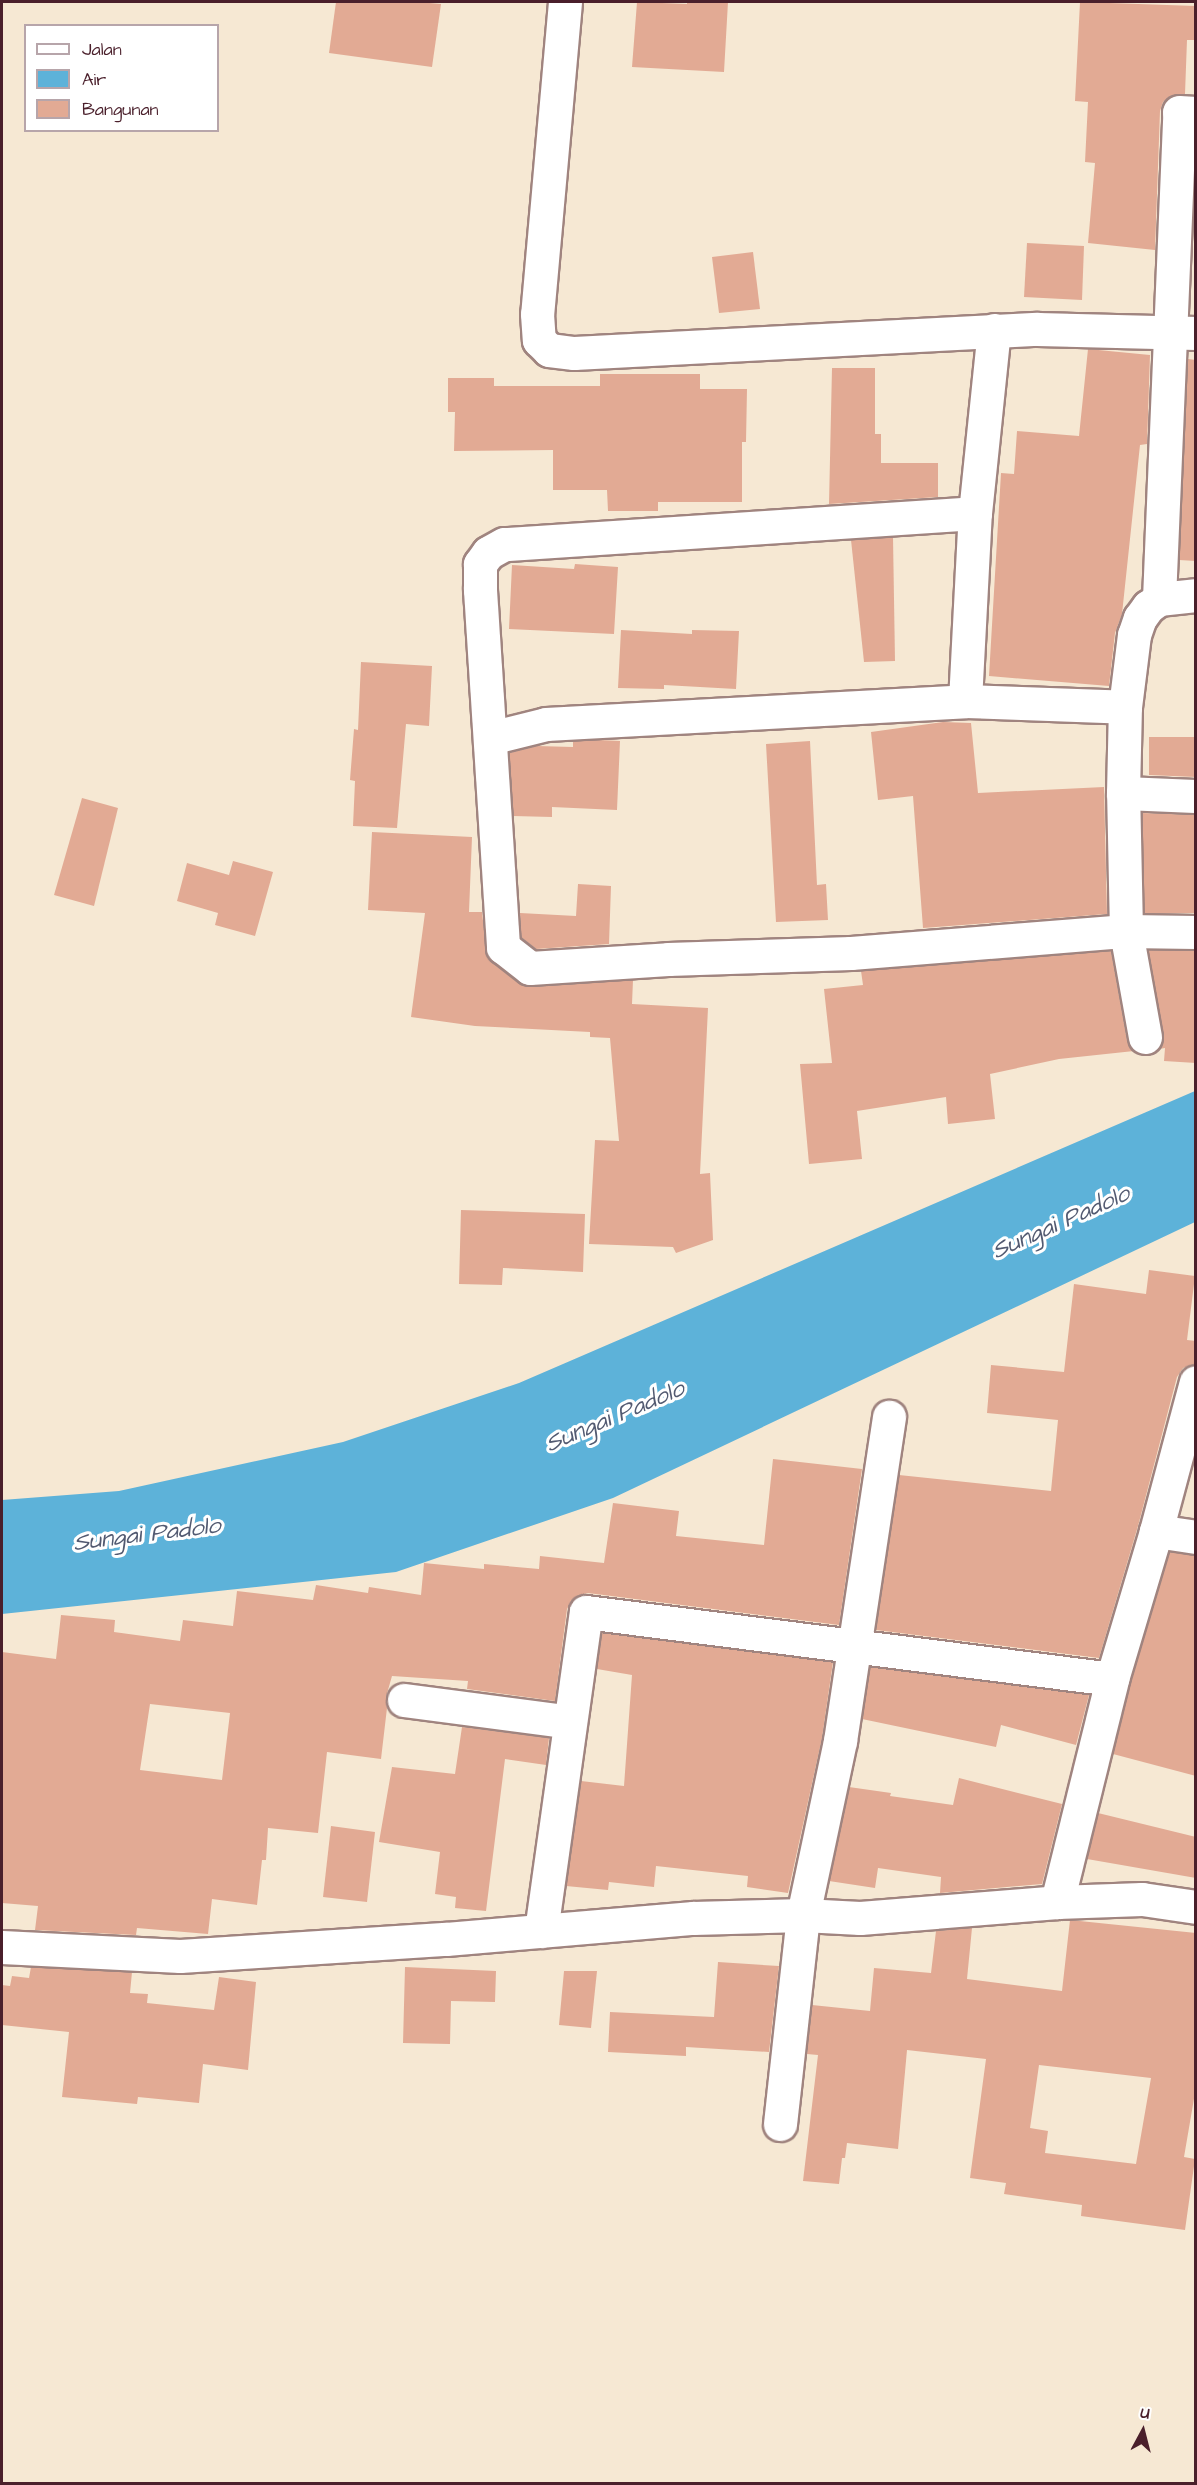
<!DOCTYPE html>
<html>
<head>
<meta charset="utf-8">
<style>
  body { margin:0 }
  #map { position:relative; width:1197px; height:2485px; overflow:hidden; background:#f6e8d3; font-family:"Architects Daughter",sans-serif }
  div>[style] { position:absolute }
  .water>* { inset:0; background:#5db2d9 }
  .building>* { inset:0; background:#e2aa94 }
  .roads { filter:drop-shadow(2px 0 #a0847f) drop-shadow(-2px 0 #a0847f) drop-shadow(0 2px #a0847f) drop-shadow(0 -2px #a0847f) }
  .minor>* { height:33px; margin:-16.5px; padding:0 16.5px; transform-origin:16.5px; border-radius:16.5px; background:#fff }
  span { translate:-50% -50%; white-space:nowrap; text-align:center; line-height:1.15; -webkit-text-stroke:6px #fff; paint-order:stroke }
  .water-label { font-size:24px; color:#525a71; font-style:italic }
  .frame { position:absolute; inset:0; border:3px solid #4a1f2b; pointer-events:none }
  .legend { position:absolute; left:24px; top:24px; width:195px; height:108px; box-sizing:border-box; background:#fff; border:2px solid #b7a5aa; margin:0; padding:8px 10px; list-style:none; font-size:18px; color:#4a1f2b }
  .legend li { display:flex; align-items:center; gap:12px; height:30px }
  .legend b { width:30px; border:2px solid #b7a5aa }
  .north { position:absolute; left:1113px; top:2401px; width:60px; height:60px; -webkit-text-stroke:4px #fff; paint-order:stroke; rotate:7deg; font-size:16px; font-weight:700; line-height:24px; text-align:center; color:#4a1f2b }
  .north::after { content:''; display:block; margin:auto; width:21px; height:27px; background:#4a1f2b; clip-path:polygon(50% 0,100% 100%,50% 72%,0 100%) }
</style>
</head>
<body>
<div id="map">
  <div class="water">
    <i style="clip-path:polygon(1195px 1091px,1195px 1222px,613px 1498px,396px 1572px,2px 1614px,2px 1500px,119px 1491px,343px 1442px,519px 1383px)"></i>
  </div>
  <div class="building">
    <i style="clip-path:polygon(336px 2px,418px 2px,441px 4px,432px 67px,329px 53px)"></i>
    <i style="clip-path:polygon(637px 2px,687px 4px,687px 2px,728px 2px,724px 72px,632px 67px)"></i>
    <i style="clip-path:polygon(1080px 2px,1196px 6px,1196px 40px,1187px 40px,1185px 94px,1170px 96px,1163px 102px,1160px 111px,1155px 250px,1088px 243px,1095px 163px,1085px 162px,1088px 102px,1075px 101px)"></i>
    <i style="clip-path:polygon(1027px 243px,1084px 246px,1082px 300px,1024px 297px)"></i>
    <i style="clip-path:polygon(753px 252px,760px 309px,719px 313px,712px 257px)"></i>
    <i style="clip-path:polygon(1088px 349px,1150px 355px,1147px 444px,1140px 445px,1122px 614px,1115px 633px,1109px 686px,989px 676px,1001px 473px,1014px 474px,1017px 431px,1079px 436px)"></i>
    <i style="clip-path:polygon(1188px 359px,1196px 360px,1196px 561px,1179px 560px)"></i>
    <i style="clip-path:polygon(832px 368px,875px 368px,875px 434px,881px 434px,881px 463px,938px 463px,938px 497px,829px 504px)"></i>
    <i style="clip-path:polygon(600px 374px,700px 374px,700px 389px,747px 389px,746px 442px,742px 442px,742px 502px,658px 502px,658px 511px,608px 511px,607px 490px,553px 490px,553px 450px,454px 451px,455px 412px,448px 412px,448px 378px,494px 378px,494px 386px,600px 386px)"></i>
    <i style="clip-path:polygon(893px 537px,895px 661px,864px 662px,851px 540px)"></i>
    <i style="clip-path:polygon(575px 564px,618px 567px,614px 634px,509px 629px,512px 565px,574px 569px)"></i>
    <i style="clip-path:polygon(621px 630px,692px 634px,692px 630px,739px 631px,736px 689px,664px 685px,664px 689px,618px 688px)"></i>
    <i style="clip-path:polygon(361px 662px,432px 666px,429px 726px,406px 724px,397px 828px,353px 826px,355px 781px,350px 780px,354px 729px,358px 730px)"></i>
    <i style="clip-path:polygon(943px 722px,971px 723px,978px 793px,1104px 787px,1107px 914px,923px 928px,913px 796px,878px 800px,871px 732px)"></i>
    <i style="clip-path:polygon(1149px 737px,1196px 737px,1196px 777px,1149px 775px)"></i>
    <i style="clip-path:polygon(599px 740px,620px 741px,617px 810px,552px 807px,552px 817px,513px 816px,509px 753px,537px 746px,573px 747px,573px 741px)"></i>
    <i style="clip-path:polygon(810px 741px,817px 885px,826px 884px,828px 920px,776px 922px,766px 744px)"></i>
    <i style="clip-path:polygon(82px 798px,118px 808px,94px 906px,54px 895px)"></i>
    <i style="clip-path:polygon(1142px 813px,1196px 815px,1196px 913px,1144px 913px)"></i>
    <i style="clip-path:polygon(372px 832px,472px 837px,469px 912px,482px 912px,487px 956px,519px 983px,531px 987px,633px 980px,632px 1004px,708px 1008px,700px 1174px,710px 1173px,713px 1240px,676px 1253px,673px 1247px,589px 1244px,595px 1140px,619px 1141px,610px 1038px,590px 1037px,590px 1032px,475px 1026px,411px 1017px,425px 913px,368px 910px)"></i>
    <i style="clip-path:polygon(233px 861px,273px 872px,255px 936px,215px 925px,218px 913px,177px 901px,187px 863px,229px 875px)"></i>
    <i style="clip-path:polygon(578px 884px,611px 886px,609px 944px,536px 949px,521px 937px,520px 913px,576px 916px)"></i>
    <i style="clip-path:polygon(1148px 950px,1196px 951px,1196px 1063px,1164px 1061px,1165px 1048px,1159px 1049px,1163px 1034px)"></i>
    <i style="clip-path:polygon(1111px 951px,1127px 1040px,1134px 1051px,1059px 1059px,990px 1074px,995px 1119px,948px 1124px,946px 1097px,857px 1111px,862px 1159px,809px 1164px,800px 1064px,832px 1063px,824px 989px,863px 985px,861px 971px)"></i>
    <i style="clip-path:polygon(461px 1210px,585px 1214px,583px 1272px,503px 1268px,502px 1285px,459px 1284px)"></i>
    <i style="clip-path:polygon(1149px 1270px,1195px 1276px,1187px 1340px,1196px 1341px,1196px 1359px,1195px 1364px,1183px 1368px,1177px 1377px,1138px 1526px,1099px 1658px,876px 1630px,899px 1475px,1051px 1491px,1058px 1420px,987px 1413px,991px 1365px,1064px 1372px,1074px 1284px,1146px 1294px)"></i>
    <i style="clip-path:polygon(evenodd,773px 1459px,862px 1469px,839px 1625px,588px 1593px,579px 1595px,572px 1600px,567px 1609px,555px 1701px,467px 1689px,468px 1681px,392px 1676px,386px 1697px,387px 1708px,381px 1759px,327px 1752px,318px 1833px,268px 1828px,266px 1860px,262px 1860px,257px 1905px,212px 1899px,208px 1934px,137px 1928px,136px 1935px,35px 1930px,38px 1906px,2px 1903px,2px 1652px,56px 1659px,61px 1615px,115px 1620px,114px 1632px,180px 1641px,183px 1620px,233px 1626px,237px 1591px,313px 1600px,316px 1585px,368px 1593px,369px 1587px,421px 1595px,424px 1563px,484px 1569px,484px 1564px,539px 1569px,540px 1556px,604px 1563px,613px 1503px,679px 1511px,676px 1536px,764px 1545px,773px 1459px,150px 1704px,230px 1713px,222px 1780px,140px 1770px,150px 1704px)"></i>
    <i style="clip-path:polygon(1169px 1552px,1196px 1555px,1196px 1776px,1113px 1754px,1130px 1684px)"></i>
    <i style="clip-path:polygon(602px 1633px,833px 1662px,822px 1738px,788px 1893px,747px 1887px,748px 1876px,656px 1866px,654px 1887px,609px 1882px,608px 1890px,566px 1886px,581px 1781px,624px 1786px,632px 1675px,597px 1669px)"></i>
    <i style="clip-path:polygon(870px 1667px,1089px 1695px,1076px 1745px,1001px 1725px,996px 1747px,862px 1719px)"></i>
    <i style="clip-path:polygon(462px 1727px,549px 1738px,546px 1765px,505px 1759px,486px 1911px,455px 1908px,456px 1897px,435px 1894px,440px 1852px,379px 1842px,392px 1767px,455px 1774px)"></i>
    <i style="clip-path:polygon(959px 1778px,1062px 1804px,1042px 1884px,940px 1893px,941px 1877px,878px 1868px,875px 1888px,829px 1881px,849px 1787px,891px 1793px,890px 1796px,953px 1805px)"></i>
    <i style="clip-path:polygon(1098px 1813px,1196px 1837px,1196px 1878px,1087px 1859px)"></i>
    <i style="clip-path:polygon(331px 1826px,375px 1832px,367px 1902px,323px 1897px)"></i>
    <i style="clip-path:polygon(evenodd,1070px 1920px,1196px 1933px,1196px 2087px,1184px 2157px,1195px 2159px,1185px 2230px,1081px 2216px,1082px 2205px,1004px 2194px,1006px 2183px,970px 2178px,986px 2059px,907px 2050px,898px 2149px,847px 2143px,845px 2158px,842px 2158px,839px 2184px,803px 2181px,818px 2055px,807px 2054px,812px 2005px,870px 2011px,874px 1968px,931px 1973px,936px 1931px,972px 1928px,967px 1979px,1062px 1991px,1070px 1920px,1039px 2065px,1151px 2078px,1136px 2164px,1045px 2153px,1048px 2131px,1030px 2128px,1039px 2065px)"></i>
    <i style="clip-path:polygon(718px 1962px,779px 1966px,769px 2052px,686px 2047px,686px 2056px,608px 2052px,610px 2012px,714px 2017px)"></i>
    <i style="clip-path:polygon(31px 1967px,132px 1972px,130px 1993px,148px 1994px,147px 2003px,214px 2010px,219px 1977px,256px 1982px,248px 2070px,203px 2064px,199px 2103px,138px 2097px,137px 2104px,62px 2097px,69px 2032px,2px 2025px,2px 1985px,10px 1986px,12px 1976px,29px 1978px)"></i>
    <i style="clip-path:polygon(405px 1967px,496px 1971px,495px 2002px,451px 2001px,450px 2044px,403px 2043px)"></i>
    <i style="clip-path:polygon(564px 1971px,597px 1971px,591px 2028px,559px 2025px)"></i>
  </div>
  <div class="roads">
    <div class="minor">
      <i style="left:565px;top:2px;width:313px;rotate:95.1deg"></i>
      <i style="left:537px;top:314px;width:26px;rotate:86deg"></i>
      <i style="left:539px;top:340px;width:14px;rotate:45deg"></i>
      <i style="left:549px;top:350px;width:25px;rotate:7deg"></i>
      <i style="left:574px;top:353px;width:464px;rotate:-3deg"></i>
      <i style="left:1037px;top:329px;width:159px;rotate:1.4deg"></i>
      <i style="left:975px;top:513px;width:472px;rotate:176.2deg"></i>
      <i style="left:504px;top:544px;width:18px;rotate:151deg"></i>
      <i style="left:488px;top:553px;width:14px;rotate:126deg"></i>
      <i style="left:480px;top:564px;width:26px;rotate:90deg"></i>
      <i style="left:480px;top:590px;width:358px;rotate:86.3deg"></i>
      <i style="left:503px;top:947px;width:34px;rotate:38deg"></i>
      <i style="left:530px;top:968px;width:138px;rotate:-3.7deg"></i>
      <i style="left:668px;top:959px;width:183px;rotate:-1.9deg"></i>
      <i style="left:851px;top:953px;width:276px;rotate:-4.6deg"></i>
      <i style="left:1126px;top:931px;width:70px;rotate:0.8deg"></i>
      <i style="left:1159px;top:599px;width:487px;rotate:-87.6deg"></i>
      <i style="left:1179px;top:112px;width:17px;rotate:3deg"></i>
      <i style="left:965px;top:701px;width:188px;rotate:-87deg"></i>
      <i style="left:975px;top:513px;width:184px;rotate:-84.1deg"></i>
      <i style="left:490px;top:738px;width:58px;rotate:-14deg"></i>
      <i style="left:546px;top:724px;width:420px;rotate:-3.1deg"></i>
      <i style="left:965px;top:701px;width:160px;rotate:2.1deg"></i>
      <i style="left:1123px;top:793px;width:73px;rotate:2.4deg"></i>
      <i style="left:1145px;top:1037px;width:108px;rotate:-100.2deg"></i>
      <i style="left:1126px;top:931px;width:138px;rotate:-91.2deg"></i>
      <i style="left:1123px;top:793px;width:86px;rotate:-88.7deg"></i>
      <i style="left:1125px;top:707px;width:73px;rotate:-82.9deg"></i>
      <i style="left:1134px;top:635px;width:18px;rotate:-71deg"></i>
      <i style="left:1140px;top:618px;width:14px;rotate:-54deg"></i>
      <i style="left:1148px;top:607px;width:14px;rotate:-36deg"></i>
      <i style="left:1159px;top:599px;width:37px;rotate:-6deg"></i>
      <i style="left:1156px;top:1531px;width:154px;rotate:-75deg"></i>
      <i style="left:404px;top:1700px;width:167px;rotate:7.5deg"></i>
      <i style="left:1057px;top:1902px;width:230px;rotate:-76.1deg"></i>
      <i style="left:1112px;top:1679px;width:154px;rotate:-73.4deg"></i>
      <i style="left:1156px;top:1531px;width:40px;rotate:8.5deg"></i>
      <i style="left:541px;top:1931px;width:322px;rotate:-82deg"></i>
      <i style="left:586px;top:1612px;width:530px;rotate:7.26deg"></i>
      <i style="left:2px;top:1947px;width:178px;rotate:2.9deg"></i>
      <i style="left:180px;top:1956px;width:267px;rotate:-3.7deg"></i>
      <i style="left:446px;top:1939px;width:248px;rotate:-4.9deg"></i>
      <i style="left:693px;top:1918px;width:110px;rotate:-1.6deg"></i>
      <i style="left:803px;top:1915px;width:57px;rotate:3deg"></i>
      <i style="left:860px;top:1918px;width:198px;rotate:-4.6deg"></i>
      <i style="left:1057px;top:1902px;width:85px;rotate:-2deg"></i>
      <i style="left:1142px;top:1899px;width:55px;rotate:8.4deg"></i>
      <i style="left:780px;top:2124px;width:210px;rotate:-83.7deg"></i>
      <i style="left:803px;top:1915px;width:178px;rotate:-78deg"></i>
      <i style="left:840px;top:1741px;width:328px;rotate:-81.4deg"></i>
    </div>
  </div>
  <div class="water-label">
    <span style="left:1061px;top:1223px;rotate:-24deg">Sungai Padolo</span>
    <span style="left:615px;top:1417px;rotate:-23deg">Sungai Padolo</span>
    <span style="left:147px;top:1535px;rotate:-7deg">Sungai Padolo</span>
  </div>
  <div class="frame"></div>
  <ul class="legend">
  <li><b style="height:8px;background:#fff"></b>Jalan</li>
  <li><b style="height:16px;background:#5db2d9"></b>Air</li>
  <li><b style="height:16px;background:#e2aa94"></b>Bangunan</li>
  </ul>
  <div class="north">U</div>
</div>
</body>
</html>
